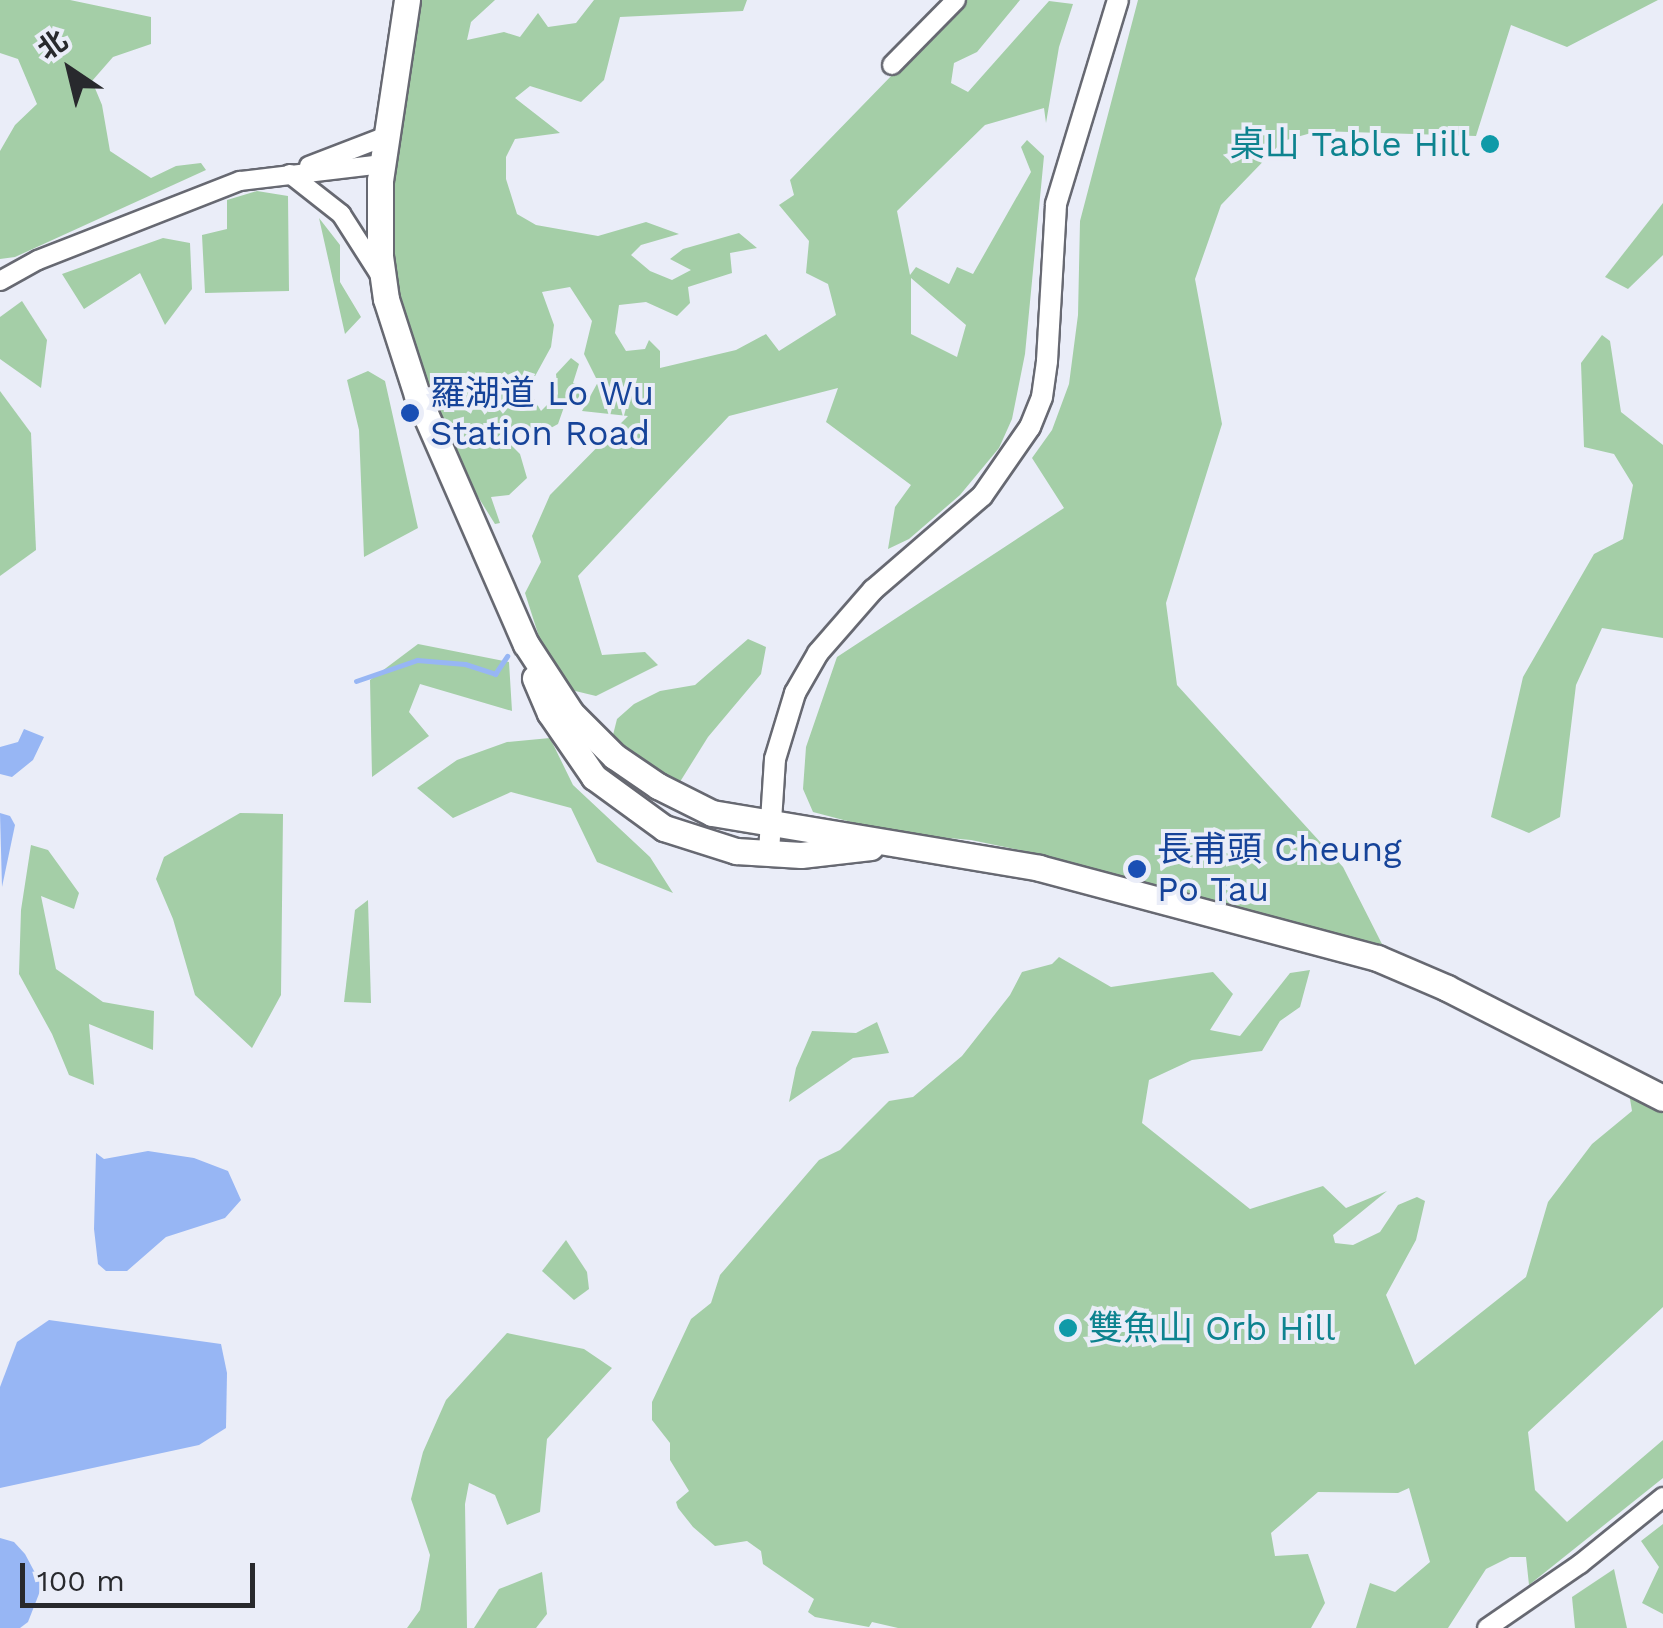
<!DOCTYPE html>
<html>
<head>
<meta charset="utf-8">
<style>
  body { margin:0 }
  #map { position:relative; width:1663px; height:1628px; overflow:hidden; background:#eaedf8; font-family:"Work Sans","Noto Sans SC",sans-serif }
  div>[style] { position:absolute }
  .green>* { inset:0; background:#a4cea7 }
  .water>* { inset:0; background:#97b6f4 }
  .stream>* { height:5px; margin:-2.5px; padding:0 2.5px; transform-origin:2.5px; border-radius:2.5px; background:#97b6f4 }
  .roads { filter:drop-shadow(2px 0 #676972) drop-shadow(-2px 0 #676972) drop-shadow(0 2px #676972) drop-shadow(0 -2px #676972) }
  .minor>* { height:18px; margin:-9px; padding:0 9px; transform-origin:9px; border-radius:9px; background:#fff }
  .tertiary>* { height:20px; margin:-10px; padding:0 10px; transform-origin:10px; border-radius:10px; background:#fff }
  .primary>* { height:25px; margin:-12.5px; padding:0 12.5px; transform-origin:12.5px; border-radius:12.5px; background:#fff }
  .dots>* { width:28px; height:28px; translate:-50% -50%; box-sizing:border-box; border:5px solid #eaedf8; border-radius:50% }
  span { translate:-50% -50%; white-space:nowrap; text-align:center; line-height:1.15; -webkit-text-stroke:8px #eaedf8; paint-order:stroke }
  .culture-label { font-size:35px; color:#0d838f }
  .right { translate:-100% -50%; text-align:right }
  .left { translate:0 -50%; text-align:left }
  .transit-label { font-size:35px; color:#164399 }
  .north { position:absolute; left:20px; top:20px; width:100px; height:100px; -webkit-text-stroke:8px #eaedf8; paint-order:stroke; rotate:325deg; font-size:28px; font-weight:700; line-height:40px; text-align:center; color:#28292d }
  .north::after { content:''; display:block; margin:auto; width:35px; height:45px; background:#28292d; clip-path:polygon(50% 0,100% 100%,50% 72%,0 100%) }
  .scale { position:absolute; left:20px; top:1563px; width:235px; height:45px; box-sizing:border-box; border:5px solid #28292d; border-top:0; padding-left:12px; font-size:30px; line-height:35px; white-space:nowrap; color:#28292d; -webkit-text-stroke:8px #eaedf8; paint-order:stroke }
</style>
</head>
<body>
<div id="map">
  <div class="green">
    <i style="clip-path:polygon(0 0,70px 0,151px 17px,151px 44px,113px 57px,92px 81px,102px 105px,110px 151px,151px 178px,176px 166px,201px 163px,206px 170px,15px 257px,0 259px,0 151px,15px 125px,37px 104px,18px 59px,0 53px)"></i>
    <i style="clip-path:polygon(evenodd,415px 0,495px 0,471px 22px,467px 40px,504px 32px,520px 37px,538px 13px,548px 27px,576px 23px,594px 0,747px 0,743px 11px,620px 17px,604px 80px,581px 102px,530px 86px,515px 98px,560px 133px,515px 139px,506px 157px,506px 179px,517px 214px,536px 225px,598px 236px,646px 222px,679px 234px,641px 245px,631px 255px,650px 271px,672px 280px,691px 270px,670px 259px,683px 249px,739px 233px,757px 248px,730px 253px,732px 273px,688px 287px,690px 303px,677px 316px,646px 302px,619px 305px,615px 333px,626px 351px,645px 349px,649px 340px,660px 351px,660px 368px,736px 350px,766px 334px,779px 351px,836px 315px,828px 284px,806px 273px,809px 241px,779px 205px,794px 195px,790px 180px,965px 0,1020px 0,977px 52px,954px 63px,951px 83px,968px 92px,1049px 1px,1073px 4px,1059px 47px,1046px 123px,1044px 108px,985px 125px,897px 211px,910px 275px,916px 267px,949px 284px,957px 267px,973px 274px,1031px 172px,1021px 147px,1027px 140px,1044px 156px,1025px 354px,1012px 419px,999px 448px,960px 495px,909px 539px,888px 549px,895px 507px,911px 485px,826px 422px,838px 388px,729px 416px,578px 576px,602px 655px,645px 652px,658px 665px,596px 696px,567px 689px,548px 665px,525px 593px,541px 562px,532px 536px,550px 495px,628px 416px,582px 411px,598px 382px,584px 354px,592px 321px,570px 287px,542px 292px,554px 325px,551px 347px,528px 389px,541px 411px,558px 394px,556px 374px,571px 358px,579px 364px,573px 383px,584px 387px,576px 402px,564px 407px,558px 424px,538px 435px,519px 433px,506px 440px,520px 454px,527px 478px,509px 495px,491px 497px,500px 523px,495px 524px,423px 409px,380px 236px,415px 0,911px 278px,966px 325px,957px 357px,911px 334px,911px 278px)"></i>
    <i style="clip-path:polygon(1138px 0,1658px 0,1567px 47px,1511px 25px,1476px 136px,1318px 131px,1283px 141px,1221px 205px,1195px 279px,1222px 424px,1166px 603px,1177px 685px,1343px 867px,1383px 946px,1034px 853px,971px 840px,893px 833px,813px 812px,803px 789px,806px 747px,837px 657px,1064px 508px,1032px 458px,1052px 430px,1069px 384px,1078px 315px,1080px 221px)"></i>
    <i style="clip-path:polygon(257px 191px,288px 196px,289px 291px,205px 293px,202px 235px,227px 229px,227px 200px)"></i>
    <i style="clip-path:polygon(1663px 203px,1663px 255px,1628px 289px,1605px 277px)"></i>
    <i style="clip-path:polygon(319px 218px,340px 245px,340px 282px,361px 317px,345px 334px)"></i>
    <i style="clip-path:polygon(163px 238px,190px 243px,192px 289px,165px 325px,140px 273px,84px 309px,62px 274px)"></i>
    <i style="clip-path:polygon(22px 301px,47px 340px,41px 388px,0 359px,0 317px)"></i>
    <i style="clip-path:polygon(1602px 335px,1610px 341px,1621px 412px,1663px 445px,1663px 638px,1602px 628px,1576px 685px,1560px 817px,1529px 833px,1491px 817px,1523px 677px,1594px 554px,1623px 539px,1633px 485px,1614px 454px,1584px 447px,1581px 363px)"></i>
    <i style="clip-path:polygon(368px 371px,385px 381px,418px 528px,364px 557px,359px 430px,347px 380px)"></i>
    <i style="clip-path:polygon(0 391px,31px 433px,36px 550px,0 576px)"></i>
    <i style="clip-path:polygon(748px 639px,766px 647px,761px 674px,708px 737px,678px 785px,611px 743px,617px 719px,634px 704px,660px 691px,695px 685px)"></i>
    <i style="clip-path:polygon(418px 644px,509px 662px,512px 711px,420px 684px,409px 712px,429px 736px,372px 777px,370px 680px)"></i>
    <i style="clip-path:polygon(550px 738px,573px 785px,650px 857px,673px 893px,597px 862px,571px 808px,511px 792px,453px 818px,417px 788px,457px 760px,507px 742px)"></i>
    <i style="clip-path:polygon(240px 813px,283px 814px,281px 995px,252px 1048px,195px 995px,173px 919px,156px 879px,164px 857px)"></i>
    <i style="clip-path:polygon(31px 845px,48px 850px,79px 893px,74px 909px,41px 896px,56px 969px,103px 1002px,154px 1011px,153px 1050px,89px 1024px,94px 1085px,69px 1075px,52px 1034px,19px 974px,21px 910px)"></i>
    <i style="clip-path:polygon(368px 900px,371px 1003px,344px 1002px,355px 910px)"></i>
    <i style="clip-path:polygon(1059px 957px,1111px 987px,1213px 972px,1233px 994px,1210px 1030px,1240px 1036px,1290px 973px,1310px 970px,1300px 1007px,1280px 1021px,1262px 1051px,1192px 1060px,1149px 1080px,1142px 1123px,1250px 1209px,1323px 1186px,1346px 1208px,1387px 1191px,1333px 1235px,1335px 1243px,1353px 1245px,1380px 1232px,1398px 1205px,1417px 1197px,1425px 1201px,1416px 1240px,1386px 1295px,1415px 1365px,1526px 1277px,1548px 1202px,1592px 1144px,1632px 1111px,1629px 1093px,1663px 1110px,1663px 1307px,1528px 1432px,1535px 1490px,1567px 1522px,1663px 1440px,1663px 1478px,1529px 1585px,1526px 1557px,1510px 1557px,1486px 1569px,1448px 1628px,1356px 1628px,1370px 1583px,1395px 1592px,1430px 1562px,1409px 1488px,1398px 1493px,1318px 1492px,1271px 1533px,1275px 1556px,1308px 1554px,1325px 1603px,1311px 1628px,898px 1628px,872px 1622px,869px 1627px,815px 1617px,808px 1612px,814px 1599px,763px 1564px,761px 1551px,747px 1541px,715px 1546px,693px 1527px,678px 1508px,676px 1502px,689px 1491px,670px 1460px,670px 1443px,652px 1420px,652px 1402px,691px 1319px,711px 1303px,720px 1275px,819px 1160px,840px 1150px,889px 1101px,913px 1097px,962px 1056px,1010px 995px,1022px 972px,1052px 964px)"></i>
    <i style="clip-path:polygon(877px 1022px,889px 1053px,853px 1058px,789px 1102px,796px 1068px,812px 1031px,856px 1033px)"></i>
    <i style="clip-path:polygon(566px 1240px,587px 1272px,589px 1289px,574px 1300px,542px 1271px)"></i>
    <i style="clip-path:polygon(507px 1333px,584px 1349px,612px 1368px,547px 1439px,540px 1512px,507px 1525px,495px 1495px,469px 1483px,465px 1504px,467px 1628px,407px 1628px,420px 1610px,430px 1555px,411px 1499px,423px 1452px,446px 1400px)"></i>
    <i style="clip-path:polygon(1663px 1524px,1663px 1614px,1642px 1603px,1659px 1567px,1641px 1541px)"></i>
    <i style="clip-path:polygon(1614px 1569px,1627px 1628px,1575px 1628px,1572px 1597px)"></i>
    <i style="clip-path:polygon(542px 1572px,547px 1614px,536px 1628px,474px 1628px,499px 1589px)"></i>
  </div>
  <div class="water">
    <i style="clip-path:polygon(24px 729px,44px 737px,33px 760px,12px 777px,0 774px,0 747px,18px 742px)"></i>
    <i style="clip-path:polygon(0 813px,10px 816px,15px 825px,2px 887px)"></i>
    <i style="clip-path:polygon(148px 1151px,194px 1158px,228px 1171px,241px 1200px,225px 1218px,166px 1237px,127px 1271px,106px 1271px,98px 1264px,94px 1229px,96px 1153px,104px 1159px)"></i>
    <i style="clip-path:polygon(49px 1320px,221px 1344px,227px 1373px,226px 1428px,199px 1445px,0 1488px,0 1387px,17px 1342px)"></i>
    <i style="clip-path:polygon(0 1538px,14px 1542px,25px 1554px,42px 1586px,28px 1622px,20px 1628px,0 1628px)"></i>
  </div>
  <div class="stream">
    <i style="left:356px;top:681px;width:65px;rotate:-19deg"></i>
    <i style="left:417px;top:660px;width:48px;rotate:4.8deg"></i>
    <i style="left:465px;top:664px;width:32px;rotate:18deg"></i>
    <i style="left:495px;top:674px;width:22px;rotate:-56deg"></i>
  </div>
  <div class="roads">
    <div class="minor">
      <i style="left:892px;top:65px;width:91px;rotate:-45.4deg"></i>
      <i style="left:309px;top:166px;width:80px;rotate:-21.1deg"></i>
      <i style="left:290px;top:174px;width:65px;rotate:38.1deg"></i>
      <i style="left:341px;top:214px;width:72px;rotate:57.4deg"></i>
      <i style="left:0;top:281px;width:43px;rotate:-28.9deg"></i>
      <i style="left:38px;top:260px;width:217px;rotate:-21.4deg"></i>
      <i style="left:240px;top:181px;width:143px;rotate:-6.8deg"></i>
      <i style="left:1487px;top:1628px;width:113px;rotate:-34.5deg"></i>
      <i style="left:1580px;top:1564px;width:107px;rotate:-38.9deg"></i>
    </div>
    <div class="tertiary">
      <i style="left:769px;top:852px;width:93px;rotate:-86.3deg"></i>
      <i style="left:775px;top:759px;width:69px;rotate:-73.1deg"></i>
      <i style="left:795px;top:693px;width:46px;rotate:-60.1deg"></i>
      <i style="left:818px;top:653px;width:84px;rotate:-48.9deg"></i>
      <i style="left:873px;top:590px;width:144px;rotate:-40.8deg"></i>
      <i style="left:982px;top:496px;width:84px;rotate:-55.2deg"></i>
      <i style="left:1030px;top:427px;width:32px;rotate:-68deg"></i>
      <i style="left:1042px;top:397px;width:36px;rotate:-82deg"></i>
      <i style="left:1047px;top:361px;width:157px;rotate:-86.7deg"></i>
      <i style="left:1056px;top:204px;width:213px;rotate:-73.1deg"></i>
    </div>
    <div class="primary">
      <i style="left:407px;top:0;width:182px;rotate:98.5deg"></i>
      <i style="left:380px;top:180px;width:76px;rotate:90deg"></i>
      <i style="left:380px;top:256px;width:43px;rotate:82.1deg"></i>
      <i style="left:386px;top:299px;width:101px;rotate:72.1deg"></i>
      <i style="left:417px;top:395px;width:272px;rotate:66.4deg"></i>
      <i style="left:526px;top:644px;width:82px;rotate:56.9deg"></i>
      <i style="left:571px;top:713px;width:61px;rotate:45deg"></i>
      <i style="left:614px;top:756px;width:53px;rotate:34.3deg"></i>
      <i style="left:658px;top:786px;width:60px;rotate:26.6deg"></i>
      <i style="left:712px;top:813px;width:332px;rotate:9.5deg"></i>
      <i style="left:1039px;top:868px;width:350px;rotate:14.9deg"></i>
      <i style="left:1377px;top:958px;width:76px;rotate:23.2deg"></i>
      <i style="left:1447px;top:988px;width:242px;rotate:27deg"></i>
      <i style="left:535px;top:678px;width:38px;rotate:67deg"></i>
      <i style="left:550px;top:713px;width:78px;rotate:55.5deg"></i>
      <i style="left:594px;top:777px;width:87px;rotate:36.1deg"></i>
      <i style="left:664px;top:828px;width:76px;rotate:17.7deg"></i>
      <i style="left:736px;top:851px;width:65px;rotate:3.5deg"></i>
      <i style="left:801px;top:855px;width:70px;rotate:-6.5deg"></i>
    </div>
  </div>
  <div class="dots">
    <i style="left:1490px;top:144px;background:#0f9aa8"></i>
    <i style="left:410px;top:413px;background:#1a4fb4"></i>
    <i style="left:1137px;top:869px;background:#1a4fb4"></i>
    <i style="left:1068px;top:1328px;background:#0f9aa8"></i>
  </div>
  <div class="culture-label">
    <span class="right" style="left:1470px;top:144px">桌山 Table Hill</span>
    <span class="left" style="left:1088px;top:1328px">雙魚山 Orb Hill</span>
  </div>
  <div class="transit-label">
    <span class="left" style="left:430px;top:413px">羅湖道 Lo Wu<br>Station Road</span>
    <span class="left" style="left:1157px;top:869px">長甫頭 Cheung<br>Po Tau</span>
  </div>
  <div class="north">北</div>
  <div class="scale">100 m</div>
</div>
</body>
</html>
